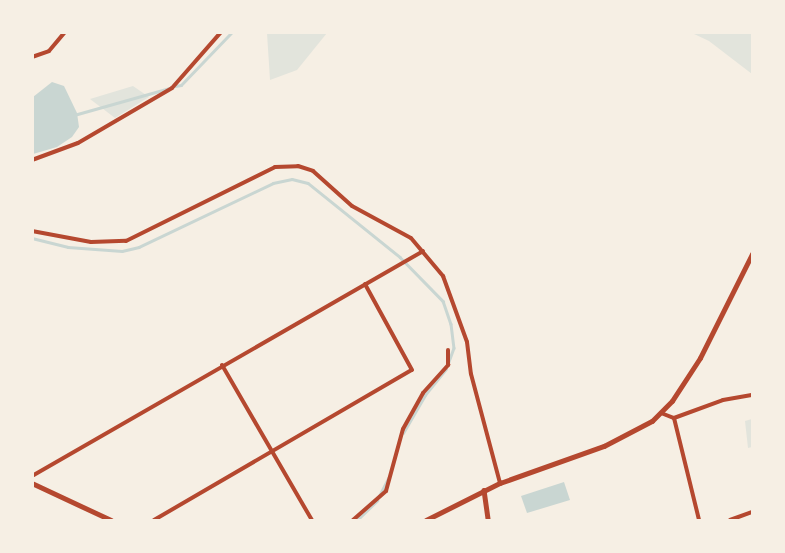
<!DOCTYPE html>
<html>
<head>
<meta charset="utf-8">
<style>
  body { margin:0 }
  #map { position:relative; width:785px; height:553px; overflow:hidden; background:#f6efe4; font-family:"DejaVu Sans",sans-serif }
  div>[style] { position:absolute }
  .green>* { inset:0; background:#e2e4dc }
  .water>* { inset:0; background:#c9d6d2 }
  .stream>* { height:2.5px; margin:-1.25px; padding:0 1.25px; transform-origin:1.25px; border-radius:1.25px; background:#c9d6d2 }
  .minor>* { height:4px; margin:-2px; padding:0 2px; transform-origin:2px; border-radius:2px; background:#b5482f }
  .tertiary>* { height:4.5px; margin:-2.25px; padding:0 2.25px; transform-origin:2.25px; border-radius:2.25px; background:#b5482f }
  span { translate:-50% -50%; white-space:nowrap; text-align:center; line-height:1.15; -webkit-text-stroke:4.5px #f6efe4; paint-order:stroke }
  .frame { position:absolute; inset:0; border:34px solid #f6efe4; pointer-events:none }
</style>
</head>
<body>
<div id="map">
  <div class="green">
    <i style="clip-path:polygon(267px 33px,267px 32px,327px 33px,297px 70px,270px 80px)"></i>
    <i style="clip-path:polygon(692px 33px,752px 33px,752px 74px,709px 41px)"></i>
    <i style="clip-path:polygon(133px 86px,149px 97px,115px 118px,90px 99px)"></i>
    <i style="clip-path:polygon(752px 419px,752px 447px,748px 448px,745px 421px)"></i>
  </div>
  <div class="water">
    <i style="clip-path:polygon(52px 82px,64px 86px,77px 113px,79px 127px,72px 137px,57px 147px,33px 154px,33px 97px)"></i>
    <i style="clip-path:polygon(564px 482px,570px 500px,527px 513px,521px 496px)"></i>
  </div>
  <div class="stream">
    <i style="left:175px;top:86px;width:6px;rotate:-9deg"></i>
    <i style="left:181px;top:85px;width:74px;rotate:-46.1deg"></i>
    <i style="left:74px;top:115px;width:100px;rotate:-15.7deg"></i>
    <i style="left:32px;top:238px;width:37px;rotate:14deg"></i>
    <i style="left:68px;top:247px;width:54px;rotate:4.2deg"></i>
    <i style="left:122px;top:251px;width:17px;rotate:-13deg"></i>
    <i style="left:139px;top:247px;width:148px;rotate:-25.5deg"></i>
    <i style="left:273px;top:183px;width:19px;rotate:-12deg"></i>
    <i style="left:292px;top:179px;width:16px;rotate:14deg"></i>
    <i style="left:308px;top:183px;width:118px;rotate:38.8deg"></i>
    <i style="left:400px;top:257px;width:62px;rotate:45.7deg"></i>
    <i style="left:443px;top:301px;width:24px;rotate:71deg"></i>
    <i style="left:451px;top:324px;width:24px;rotate:83deg"></i>
    <i style="left:454px;top:348px;width:15px;rotate:110deg"></i>
    <i style="left:403px;top:433px;width:44px;rotate:-59.9deg"></i>
    <i style="left:425px;top:395px;width:33px;rotate:-51deg"></i>
    <i style="left:379px;top:496px;width:20px;rotate:-63deg"></i>
    <i style="left:357px;top:520px;width:28px;rotate:-44deg"></i>
  </div>
  <div class="minor">
    <i style="left:32px;top:57px;width:18px;rotate:-19deg"></i>
    <i style="left:49px;top:51px;width:25px;rotate:-50deg"></i>
    <i style="left:32px;top:160px;width:49px;rotate:-20.3deg"></i>
    <i style="left:78px;top:143px;width:109px;rotate:-30.3deg"></i>
    <i style="left:172px;top:88px;width:74px;rotate:-48.8deg"></i>
    <i style="left:32px;top:231px;width:60px;rotate:10.6deg"></i>
    <i style="left:91px;top:242px;width:35px;rotate:-2deg"></i>
    <i style="left:126px;top:241px;width:166px;rotate:-26.4deg"></i>
    <i style="left:275px;top:167px;width:23px;rotate:-2deg"></i>
    <i style="left:298px;top:166px;width:16px;rotate:18deg"></i>
    <i style="left:313px;top:171px;width:52px;rotate:41.9deg"></i>
    <i style="left:352px;top:206px;width:67px;rotate:28.5deg"></i>
    <i style="left:411px;top:238px;width:50px;rotate:49.9deg"></i>
    <i style="left:443px;top:276px;width:70px;rotate:70deg"></i>
    <i style="left:467px;top:342px;width:32px;rotate:83deg"></i>
    <i style="left:471px;top:374px;width:113px;rotate:75.1deg"></i>
    <i style="left:222px;top:365px;width:179px;rotate:59.9deg"></i>
    <i style="left:661px;top:413px;width:14px;rotate:21deg"></i>
    <i style="left:674px;top:418px;width:105px;rotate:76.2deg"></i>
    <i style="left:674px;top:418px;width:52px;rotate:-20.2deg"></i>
    <i style="left:723px;top:400px;width:29px;rotate:-10deg"></i>
    <i style="left:32px;top:476px;width:451px;rotate:-29.9deg"></i>
    <i style="left:154px;top:520px;width:298px;rotate:-30.2deg"></i>
    <i style="left:412px;top:370px;width:98px;rotate:-118.7deg"></i>
    <i style="left:353px;top:520px;width:44px;rotate:-41.3deg"></i>
    <i style="left:386px;top:491px;width:64px;rotate:-74.7deg"></i>
    <i style="left:403px;top:429px;width:41px;rotate:-60.9deg"></i>
    <i style="left:423px;top:393px;width:38px;rotate:-48deg"></i>
    <i style="left:448px;top:365px;width:15px;rotate:-90deg"></i>
    <i style="left:730px;top:520px;width:23px;rotate:-20deg"></i>
  </div>
  <div class="tertiary">
    <i style="left:32px;top:483px;width:87px;rotate:25.1deg"></i>
    <i style="left:484px;top:490px;width:30px;rotate:82deg"></i>
    <i style="left:426px;top:520px;width:83px;rotate:-26.6deg"></i>
    <i style="left:500px;top:483px;width:110px;rotate:-19.6deg"></i>
    <i style="left:604px;top:446px;width:54px;rotate:-27.5deg"></i>
    <i style="left:652px;top:421px;width:28px;rotate:-45deg"></i>
    <i style="left:672px;top:401px;width:51px;rotate:-56.9deg"></i>
    <i style="left:700px;top:358px;width:116px;rotate:-63.4deg"></i>
  </div>
  <div class="frame"></div>
</div>
</body>
</html>
